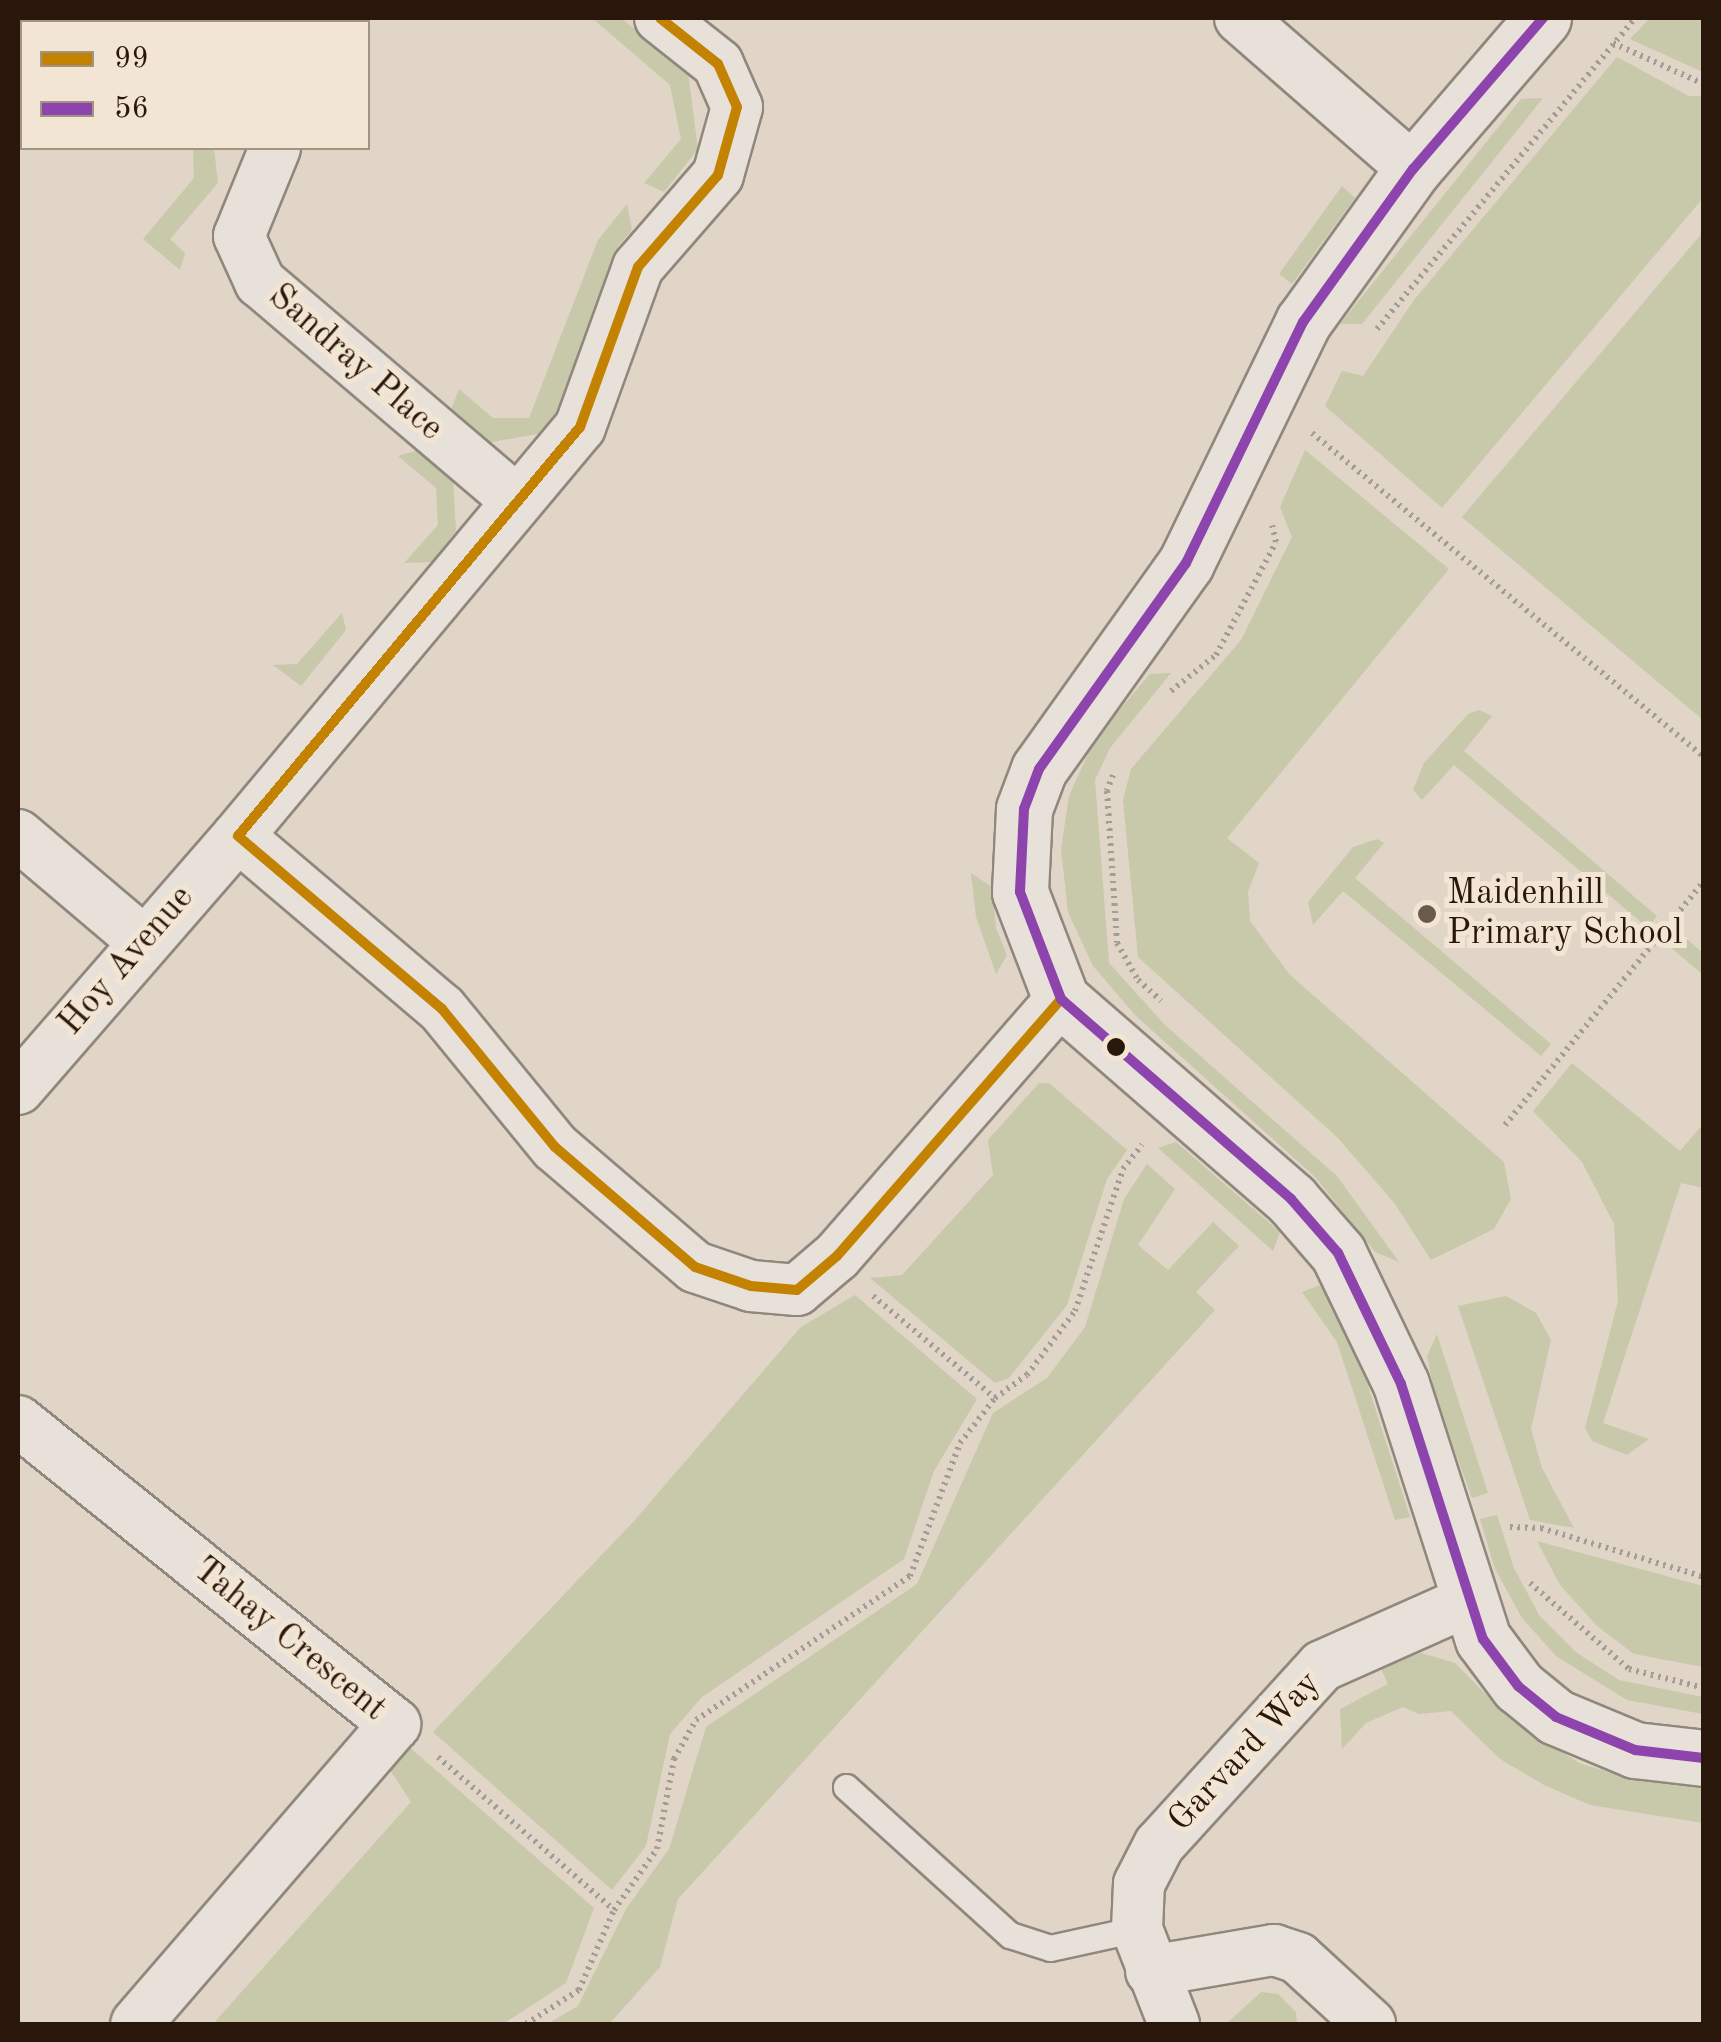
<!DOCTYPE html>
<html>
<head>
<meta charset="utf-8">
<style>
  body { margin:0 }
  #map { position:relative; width:1721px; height:2042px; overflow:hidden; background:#e0d5c6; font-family:"Old Standard TT",serif }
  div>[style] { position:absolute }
  .green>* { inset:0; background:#c7c9aa }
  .path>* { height:6px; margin-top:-3px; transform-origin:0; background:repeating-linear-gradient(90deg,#a39d96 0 2.5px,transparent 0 7.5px) }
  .roads { filter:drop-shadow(2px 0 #90877d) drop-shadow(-2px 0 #90877d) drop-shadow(0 2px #90877d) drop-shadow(0 -2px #90877d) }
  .service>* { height:25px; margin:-12.5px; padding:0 12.5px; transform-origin:12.5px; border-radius:12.5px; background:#e7e1da }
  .minor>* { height:50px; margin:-25px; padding:0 25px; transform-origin:25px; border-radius:25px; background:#e7e1da }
  .tertiary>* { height:55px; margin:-27.5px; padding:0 27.5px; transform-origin:27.5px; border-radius:27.5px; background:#e7e1da }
  .bus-1>* { height:10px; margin:-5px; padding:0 5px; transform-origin:5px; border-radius:5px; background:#c48203 }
  .bus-2>* { height:10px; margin:-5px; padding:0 5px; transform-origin:5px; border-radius:5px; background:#8e44ad }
  .dots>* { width:28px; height:28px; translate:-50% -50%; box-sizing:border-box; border:5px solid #f2e5d3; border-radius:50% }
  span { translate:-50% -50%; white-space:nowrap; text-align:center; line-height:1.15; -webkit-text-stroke:10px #f2e5d3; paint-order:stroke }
  .street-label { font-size:35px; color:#2a170b }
  .poi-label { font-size:35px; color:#2a170b }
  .left { translate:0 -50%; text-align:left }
  .frame { position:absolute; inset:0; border:20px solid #2a170b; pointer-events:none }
  .legend { position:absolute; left:20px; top:20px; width:350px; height:130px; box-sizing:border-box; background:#f2e5d3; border:2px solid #a29383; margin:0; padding:12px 18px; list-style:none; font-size:30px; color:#2a170b }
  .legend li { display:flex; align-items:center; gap:20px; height:50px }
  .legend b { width:50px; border:2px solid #a29383 }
</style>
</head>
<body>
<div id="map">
  <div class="green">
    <i style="clip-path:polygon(592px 18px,621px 18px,688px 72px,698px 149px,664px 192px,644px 183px,681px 139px,670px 85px)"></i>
    <i style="clip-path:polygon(1650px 18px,1703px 18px,1703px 72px,1630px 39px)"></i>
    <i style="clip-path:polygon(1617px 57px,1689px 96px,1703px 96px,1703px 198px,1442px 508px,1325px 406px,1342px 371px,1363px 376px,1414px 300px)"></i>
    <i style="clip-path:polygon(1543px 98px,1362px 324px,1340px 324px,1521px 99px)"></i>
    <i style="clip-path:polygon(193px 148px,214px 148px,218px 183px,170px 239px,185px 253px,180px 270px,143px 239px,194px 178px)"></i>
    <i style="clip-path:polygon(1342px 186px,1355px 198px,1292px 284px,1279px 274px)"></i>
    <i style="clip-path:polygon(627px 204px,632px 230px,615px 250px,558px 413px,537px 434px,487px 443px,451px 410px,459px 389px,493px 418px,529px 418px,598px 240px)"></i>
    <i style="clip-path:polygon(1703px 232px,1703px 720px,1462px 517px)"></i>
    <i style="clip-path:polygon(419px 450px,453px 480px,456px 531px,432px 562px,404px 563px,438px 525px,436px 488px,398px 456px)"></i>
    <i style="clip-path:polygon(1305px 450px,1449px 569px,1227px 838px,1259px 863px,1248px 892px,1250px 921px,1290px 975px,1504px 1162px,1511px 1199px,1494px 1229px,1431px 1260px,1395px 1204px,1338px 1138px,1138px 957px,1123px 800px,1131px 769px,1241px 640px,1292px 537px,1280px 507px)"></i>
    <i style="clip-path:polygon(342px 613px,346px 630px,301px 686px,273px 665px,297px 664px)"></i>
    <i style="clip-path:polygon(1171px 673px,1110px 748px,1095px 780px,1109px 963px,1165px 1025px,1337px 1176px,1399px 1262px,1375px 1252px,1315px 1177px,1136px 1016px,1093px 966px,1068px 912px,1061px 849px,1069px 796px,1095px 738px,1150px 674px)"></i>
    <i style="clip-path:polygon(1479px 710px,1492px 716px,1464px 751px,1657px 916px,1648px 928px,1454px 765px,1422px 800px,1413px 790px,1424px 763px,1468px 714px)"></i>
    <i style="clip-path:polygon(1377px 839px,1384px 843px,1355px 878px,1551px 1044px,1541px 1056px,1343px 891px,1313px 925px,1308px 902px,1353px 847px)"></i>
    <i style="clip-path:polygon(971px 873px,992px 887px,996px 928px,1007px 955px,996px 974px,976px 917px)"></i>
    <i style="clip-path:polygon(1680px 933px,1703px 953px,1703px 975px,1669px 946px)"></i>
    <i style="clip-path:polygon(1572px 1063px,1680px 1151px,1703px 1124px,1703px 1188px,1681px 1183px,1603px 1423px,1649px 1439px,1627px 1455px,1592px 1441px,1585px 1428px,1618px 1301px,1614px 1224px,1582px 1162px,1533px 1111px)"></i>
    <i style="clip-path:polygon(1039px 1083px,1049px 1083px,1127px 1150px,1107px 1179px,1067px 1305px,1009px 1378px,995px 1383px,870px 1278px,902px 1275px,993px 1175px,988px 1140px)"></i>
    <i style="clip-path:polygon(1176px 1142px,1280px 1232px,1273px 1251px,1158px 1148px)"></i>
    <i style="clip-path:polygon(1147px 1164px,1175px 1189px,1138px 1245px,1168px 1270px,1213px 1222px,1239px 1246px,1196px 1292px,1215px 1310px,678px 1899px,660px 1967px,609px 2024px,547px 2024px,578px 2006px,626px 1909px,669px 1849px,706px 1727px,917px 1584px,993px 1413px,1047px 1378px,1085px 1327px,1124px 1199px)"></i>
    <i style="clip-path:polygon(1320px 1285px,1352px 1336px,1410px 1517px,1395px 1520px,1337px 1342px,1302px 1292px)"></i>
    <i style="clip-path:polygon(855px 1295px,977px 1399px,934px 1471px,904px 1559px,702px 1697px,670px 1734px,646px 1846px,612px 1890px,433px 1732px,634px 1521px,801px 1327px)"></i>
    <i style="clip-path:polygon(1506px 1296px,1536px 1313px,1551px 1340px,1531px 1429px,1542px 1468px,1574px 1528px,1530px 1520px,1458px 1306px)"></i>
    <i style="clip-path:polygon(1437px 1334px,1488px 1493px,1472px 1498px,1436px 1400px,1427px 1356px)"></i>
    <i style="clip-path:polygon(1497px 1515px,1514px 1568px,1539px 1615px,1577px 1653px,1619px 1680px,1703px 1697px,1703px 1714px,1627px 1700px,1556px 1656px,1522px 1618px,1495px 1569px,1480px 1519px)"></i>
    <i style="clip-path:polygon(1537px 1541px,1703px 1586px,1703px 1667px,1634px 1654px,1597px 1626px,1560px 1585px)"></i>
    <i style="clip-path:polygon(1421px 1653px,1455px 1663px,1512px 1721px,1581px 1764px,1631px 1778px,1703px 1786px,1703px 1823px,1590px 1805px,1544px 1785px,1500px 1759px,1451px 1711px,1419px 1714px,1403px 1707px,1366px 1723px,1342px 1749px,1340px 1709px,1388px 1684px,1380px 1667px)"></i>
    <i style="clip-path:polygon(407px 1745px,594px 1908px,566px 1983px,503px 2024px,213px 2024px,411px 1802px,388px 1767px)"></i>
    <i style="clip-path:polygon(1261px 1992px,1278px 1994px,1296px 2012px,1297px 2024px,1226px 2024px)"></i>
  </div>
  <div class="path">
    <i style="left:1613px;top:43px;width:100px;rotate:24.3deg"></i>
    <i style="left:1377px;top:329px;width:404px;rotate:-50.3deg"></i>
    <i style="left:1312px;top:433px;width:509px;rotate:39.57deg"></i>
    <i style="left:1171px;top:691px;width:58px;rotate:-38.7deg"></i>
    <i style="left:1216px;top:655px;width:128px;rotate:-62deg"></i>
    <i style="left:1276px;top:542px;width:17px;rotate:-103deg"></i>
    <i style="left:1113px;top:775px;width:17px;rotate:111deg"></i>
    <i style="left:1107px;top:791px;width:152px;rotate:86.2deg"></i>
    <i style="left:1117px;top:943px;width:43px;rotate:60.4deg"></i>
    <i style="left:1138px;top:980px;width:31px;rotate:42deg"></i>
    <i style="left:1505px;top:1125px;width:315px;rotate:-50.8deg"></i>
    <i style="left:873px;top:1296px;width:159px;rotate:39.9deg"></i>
    <i style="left:1510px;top:1527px;width:31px;rotate:2deg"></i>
    <i style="left:1541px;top:1528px;width:170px;rotate:16.7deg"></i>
    <i style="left:1530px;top:1583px;width:131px;rotate:41deg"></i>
    <i style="left:1629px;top:1669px;width:77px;rotate:14.2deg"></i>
    <i style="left:438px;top:1757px;width:233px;rotate:41deg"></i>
    <i style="left:526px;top:2024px;width:63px;rotate:-32.7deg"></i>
    <i style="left:579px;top:1990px;width:87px;rotate:-66.4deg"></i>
    <i style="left:614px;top:1910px;width:75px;rotate:-54.8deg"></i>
    <i style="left:657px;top:1849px;width:92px;rotate:-79.3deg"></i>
    <i style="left:674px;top:1759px;width:45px;rotate:-60.6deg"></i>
    <i style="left:696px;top:1720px;width:258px;rotate:-33.9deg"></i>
    <i style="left:910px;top:1576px;width:142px;rotate:-69.4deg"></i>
    <i style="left:960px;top:1443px;width:57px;rotate:-52.1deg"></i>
    <i style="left:995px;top:1398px;width:39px;rotate:-36deg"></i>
    <i style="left:1027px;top:1375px;width:80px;rotate:-53.1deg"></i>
    <i style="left:1075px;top:1311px;width:150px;rotate:-71.3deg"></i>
    <i style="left:1123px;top:1169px;width:31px;rotate:-52deg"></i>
  </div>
  <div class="roads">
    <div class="service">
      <i style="left:846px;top:1787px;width:221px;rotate:42.1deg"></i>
      <i style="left:1010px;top:1935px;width:42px;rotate:18deg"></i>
      <i style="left:1050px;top:1948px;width:89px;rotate:-12.3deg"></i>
    </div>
    <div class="minor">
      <i style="left:143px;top:18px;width:8px;rotate:30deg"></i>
      <i style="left:660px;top:18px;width:74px;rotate:38.4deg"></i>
      <i style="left:718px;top:64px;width:47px;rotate:66.2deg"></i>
      <i style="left:737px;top:107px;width:71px;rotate:105.6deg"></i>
      <i style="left:718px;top:175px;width:122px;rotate:131deg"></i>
      <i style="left:638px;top:267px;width:170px;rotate:109.9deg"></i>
      <i style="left:580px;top:427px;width:533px;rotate:129.9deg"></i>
      <i style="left:238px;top:836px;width:267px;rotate:40.3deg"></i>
      <i style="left:442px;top:1009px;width:178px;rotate:50.7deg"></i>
      <i style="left:555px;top:1147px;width:184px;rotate:40.6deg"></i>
      <i style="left:695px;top:1267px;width:59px;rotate:18.7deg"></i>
      <i style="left:751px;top:1286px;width:46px;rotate:5deg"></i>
      <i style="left:797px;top:1290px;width:52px;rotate:-40.4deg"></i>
      <i style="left:837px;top:1256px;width:341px;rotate:-48.9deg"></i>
      <i style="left:1240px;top:18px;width:230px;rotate:41.1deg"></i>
      <i style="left:275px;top:148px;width:95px;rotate:112.2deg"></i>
      <i style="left:239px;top:236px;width:51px;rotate:65.5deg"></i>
      <i style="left:260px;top:282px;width:338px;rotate:40.4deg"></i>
      <i style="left:18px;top:835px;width:162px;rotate:40.3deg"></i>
      <i style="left:18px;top:1089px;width:335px;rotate:-49deg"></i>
      <i style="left:18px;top:1421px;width:484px;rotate:38.8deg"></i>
      <i style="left:395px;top:1724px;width:396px;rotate:130.8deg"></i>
      <i style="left:1151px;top:1971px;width:125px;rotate:-9.7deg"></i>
      <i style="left:1274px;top:1950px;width:25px;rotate:18deg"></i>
      <i style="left:1298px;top:1958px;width:98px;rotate:42.5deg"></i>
      <i style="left:1174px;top:2024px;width:102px;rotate:-111.3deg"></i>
      <i style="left:1137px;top:1929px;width:45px;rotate:-87.5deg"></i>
      <i style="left:1139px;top:1884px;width:44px;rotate:-62.9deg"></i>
      <i style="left:1159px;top:1845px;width:242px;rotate:-47.7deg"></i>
      <i style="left:1322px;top:1666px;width:160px;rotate:-24deg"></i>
    </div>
    <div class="tertiary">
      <i style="left:1543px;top:18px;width:199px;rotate:130.7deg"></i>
      <i style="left:1413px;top:169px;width:188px;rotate:125.7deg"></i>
      <i style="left:1303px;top:322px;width:268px;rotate:115.9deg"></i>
      <i style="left:1186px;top:563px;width:253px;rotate:125.5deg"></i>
      <i style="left:1039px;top:769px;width:43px;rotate:110.6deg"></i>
      <i style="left:1024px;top:809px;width:83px;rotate:92.8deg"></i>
      <i style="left:1020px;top:892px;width:115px;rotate:69deg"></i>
      <i style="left:1061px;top:999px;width:305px;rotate:41deg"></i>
      <i style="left:1291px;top:1199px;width:72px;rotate:49deg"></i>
      <i style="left:1338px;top:1253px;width:145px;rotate:64.3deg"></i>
      <i style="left:1401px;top:1384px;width:268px;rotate:72.2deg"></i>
      <i style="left:1483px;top:1639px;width:59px;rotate:53.3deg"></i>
      <i style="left:1518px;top:1686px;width:49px;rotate:39.2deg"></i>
      <i style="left:1556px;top:1717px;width:86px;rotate:22.7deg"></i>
      <i style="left:1635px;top:1750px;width:69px;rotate:6.6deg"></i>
    </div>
  </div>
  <div class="bus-1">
    <i style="left:660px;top:18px;width:74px;rotate:38.4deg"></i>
    <i style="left:718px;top:64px;width:47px;rotate:66.2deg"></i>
    <i style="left:737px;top:107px;width:71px;rotate:105.6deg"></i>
    <i style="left:718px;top:175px;width:122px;rotate:131deg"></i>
    <i style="left:638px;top:267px;width:170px;rotate:109.9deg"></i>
    <i style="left:580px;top:427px;width:533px;rotate:129.9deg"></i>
    <i style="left:238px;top:836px;width:267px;rotate:40.3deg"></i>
    <i style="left:442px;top:1009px;width:178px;rotate:50.7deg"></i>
    <i style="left:555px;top:1147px;width:184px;rotate:40.6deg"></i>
    <i style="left:695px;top:1267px;width:59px;rotate:18.7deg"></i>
    <i style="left:751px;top:1286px;width:46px;rotate:5deg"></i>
    <i style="left:797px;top:1290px;width:52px;rotate:-40.4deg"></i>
    <i style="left:837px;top:1256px;width:341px;rotate:-48.9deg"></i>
  </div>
  <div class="bus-2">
    <i style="left:1543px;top:18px;width:199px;rotate:130.7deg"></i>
    <i style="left:1413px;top:169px;width:188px;rotate:125.7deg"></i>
    <i style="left:1303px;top:322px;width:268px;rotate:115.9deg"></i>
    <i style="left:1186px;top:563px;width:253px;rotate:125.5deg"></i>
    <i style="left:1039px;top:769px;width:43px;rotate:110.6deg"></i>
    <i style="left:1024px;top:809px;width:83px;rotate:92.8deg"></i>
    <i style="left:1020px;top:892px;width:115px;rotate:69deg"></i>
    <i style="left:1061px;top:999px;width:305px;rotate:41deg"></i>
    <i style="left:1291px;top:1199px;width:72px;rotate:49deg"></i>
    <i style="left:1338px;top:1253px;width:145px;rotate:64.3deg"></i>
    <i style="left:1401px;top:1384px;width:268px;rotate:72.2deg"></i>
    <i style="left:1483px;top:1639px;width:59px;rotate:53.3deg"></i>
    <i style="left:1518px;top:1686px;width:49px;rotate:39.2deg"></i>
    <i style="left:1556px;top:1717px;width:86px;rotate:22.7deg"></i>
    <i style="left:1635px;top:1750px;width:69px;rotate:6.6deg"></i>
  </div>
  <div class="dots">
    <i style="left:1427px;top:914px;background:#6a5a4c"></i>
    <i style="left:1116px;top:1047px;background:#2a170b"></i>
  </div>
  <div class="street-label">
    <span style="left:355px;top:363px;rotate:41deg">Sandray Place</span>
    <span style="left:127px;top:961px;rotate:-49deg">Hoy Avenue</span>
    <span style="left:289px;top:1640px;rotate:39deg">Tahay Crescent</span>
    <span style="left:1245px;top:1752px;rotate:-47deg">Garvard Way</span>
  </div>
  <div class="poi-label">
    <span class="left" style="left:1447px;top:914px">Maidenhill<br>Primary School</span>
  </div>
  <div class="frame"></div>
  <ul class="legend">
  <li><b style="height:12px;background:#c48203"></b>99</li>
  <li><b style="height:12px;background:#8e44ad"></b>56</li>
  </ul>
</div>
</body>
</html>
